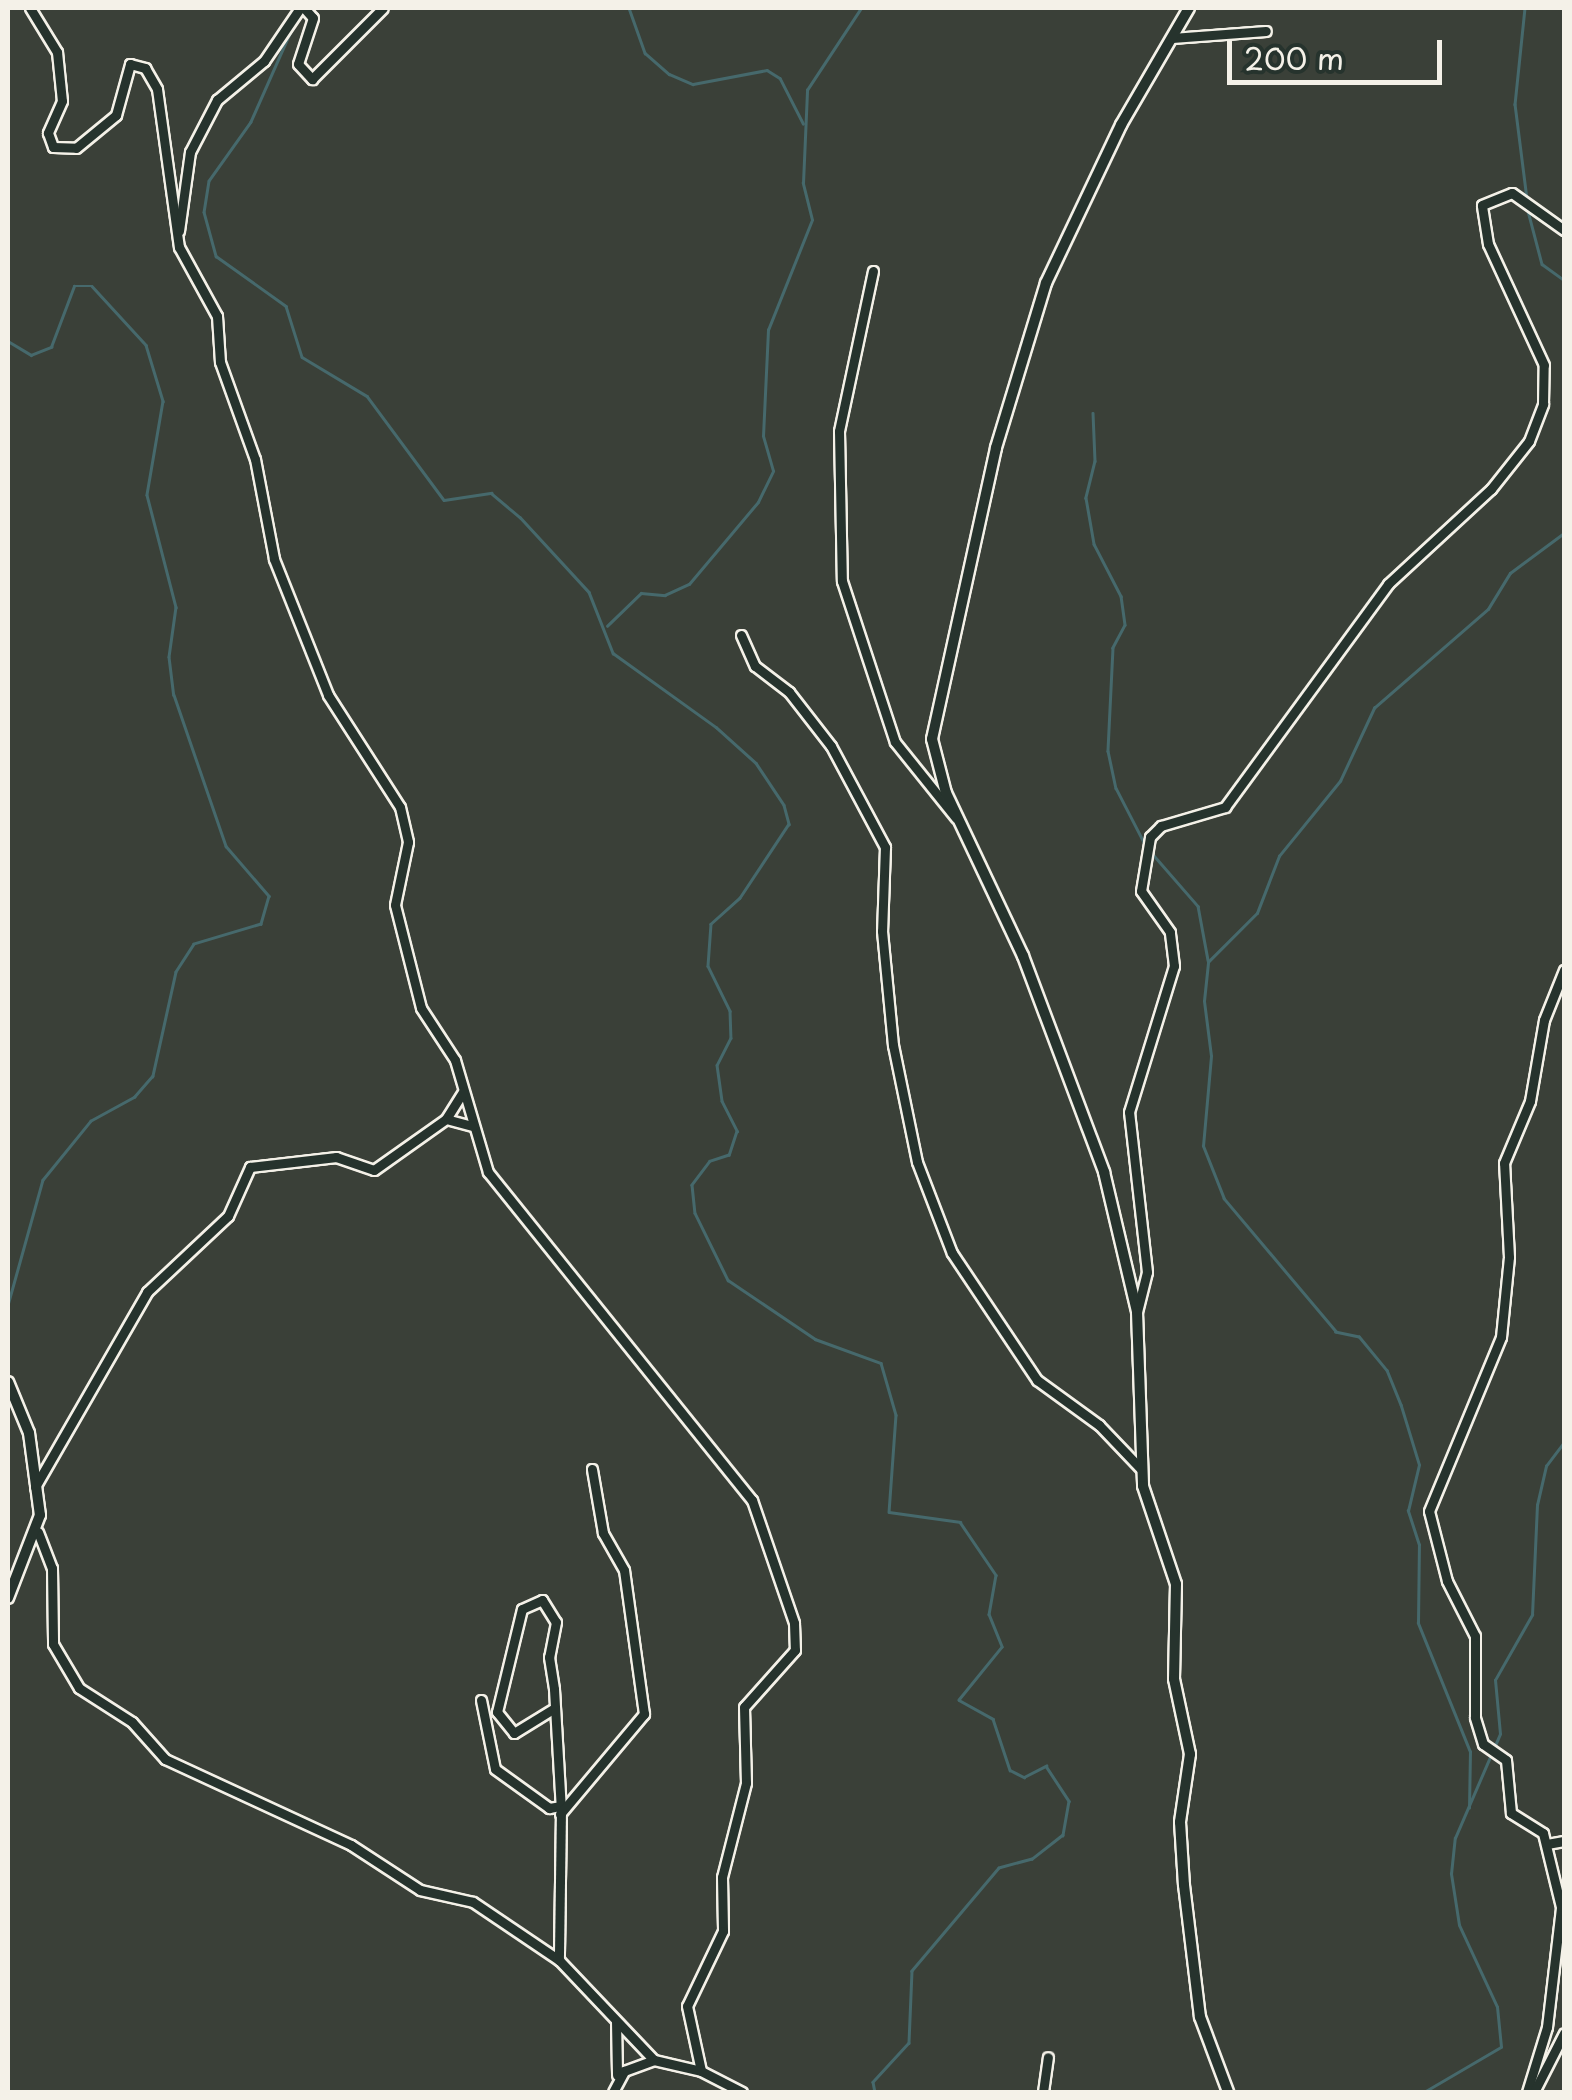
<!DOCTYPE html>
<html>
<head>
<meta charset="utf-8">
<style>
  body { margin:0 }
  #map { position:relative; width:1572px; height:2100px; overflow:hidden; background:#3a4038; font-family:"Playpen Sans",sans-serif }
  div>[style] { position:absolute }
  .stream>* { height:2.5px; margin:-1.25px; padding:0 1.25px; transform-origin:1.25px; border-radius:1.25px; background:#46696c }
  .roads { filter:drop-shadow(2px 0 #f4f1e8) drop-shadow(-2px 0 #f4f1e8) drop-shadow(0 2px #f4f1e8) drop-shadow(0 -2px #f4f1e8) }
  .minor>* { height:9px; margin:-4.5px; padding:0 4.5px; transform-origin:4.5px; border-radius:4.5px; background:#26332d }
  .tertiary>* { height:10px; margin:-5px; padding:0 5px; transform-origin:5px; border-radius:5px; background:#26332d }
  span { translate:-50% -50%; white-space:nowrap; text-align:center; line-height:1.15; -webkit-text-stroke:8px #26332d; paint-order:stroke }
  .frame { position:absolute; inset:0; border:10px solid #f4f1e8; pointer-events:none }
  .scale { position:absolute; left:1227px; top:40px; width:215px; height:45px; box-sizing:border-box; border:5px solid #f4f1e8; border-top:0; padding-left:12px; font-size:30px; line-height:35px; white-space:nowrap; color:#f4f1e8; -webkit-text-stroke:8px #26332d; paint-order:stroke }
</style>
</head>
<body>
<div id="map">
  <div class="stream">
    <i style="left:629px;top:8px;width:48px;rotate:70.4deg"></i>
    <i style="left:645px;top:53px;width:32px;rotate:41deg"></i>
    <i style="left:669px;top:74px;width:26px;rotate:23deg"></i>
    <i style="left:693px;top:84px;width:75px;rotate:-10.7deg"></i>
    <i style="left:767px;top:70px;width:15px;rotate:32deg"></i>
    <i style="left:780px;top:78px;width:51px;rotate:62.9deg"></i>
    <i style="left:1525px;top:8px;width:97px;rotate:95.9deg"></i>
    <i style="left:1515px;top:104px;width:96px;rotate:82.8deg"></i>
    <i style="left:293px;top:27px;width:104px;rotate:113.9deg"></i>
    <i style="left:251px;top:122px;width:72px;rotate:125.4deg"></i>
    <i style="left:209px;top:181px;width:31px;rotate:99deg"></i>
    <i style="left:204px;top:212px;width:46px;rotate:74.7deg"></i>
    <i style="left:216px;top:256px;width:86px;rotate:35.5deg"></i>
    <i style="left:286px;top:306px;width:53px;rotate:72.6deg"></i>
    <i style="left:302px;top:357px;width:76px;rotate:31deg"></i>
    <i style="left:367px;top:396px;width:129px;rotate:53.5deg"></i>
    <i style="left:444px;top:500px;width:48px;rotate:-8.5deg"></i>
    <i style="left:491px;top:493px;width:38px;rotate:40deg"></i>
    <i style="left:520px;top:517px;width:102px;rotate:47.4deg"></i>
    <i style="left:589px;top:592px;width:66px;rotate:68.5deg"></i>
    <i style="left:613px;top:653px;width:127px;rotate:35.7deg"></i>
    <i style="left:716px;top:727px;width:54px;rotate:42deg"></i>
    <i style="left:756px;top:763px;width:50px;rotate:56.3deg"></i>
    <i style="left:784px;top:805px;width:20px;rotate:75deg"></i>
    <i style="left:789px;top:824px;width:89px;rotate:123.5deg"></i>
    <i style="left:740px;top:898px;width:39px;rotate:138deg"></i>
    <i style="left:711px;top:924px;width:42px;rotate:94.1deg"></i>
    <i style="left:708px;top:966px;width:50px;rotate:63.9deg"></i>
    <i style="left:730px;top:1011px;width:27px;rotate:88deg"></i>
    <i style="left:731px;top:1038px;width:30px;rotate:117deg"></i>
    <i style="left:717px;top:1065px;width:36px;rotate:82deg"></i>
    <i style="left:722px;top:1101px;width:34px;rotate:63deg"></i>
    <i style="left:737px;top:1131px;width:25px;rotate:108deg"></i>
    <i style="left:729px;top:1155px;width:20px;rotate:162deg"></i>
    <i style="left:710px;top:1161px;width:30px;rotate:127deg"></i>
    <i style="left:692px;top:1185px;width:28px;rotate:84deg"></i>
    <i style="left:695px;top:1213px;width:75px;rotate:63.8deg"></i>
    <i style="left:728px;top:1280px;width:105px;rotate:34.1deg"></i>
    <i style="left:815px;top:1339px;width:70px;rotate:20deg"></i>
    <i style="left:881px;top:1363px;width:54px;rotate:73.9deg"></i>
    <i style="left:896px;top:1415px;width:97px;rotate:94.1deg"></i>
    <i style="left:889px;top:1512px;width:72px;rotate:8deg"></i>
    <i style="left:960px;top:1522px;width:64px;rotate:55.8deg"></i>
    <i style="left:996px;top:1575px;width:40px;rotate:100deg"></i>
    <i style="left:989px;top:1614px;width:35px;rotate:68deg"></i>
    <i style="left:1002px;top:1647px;width:68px;rotate:129.1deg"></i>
    <i style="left:959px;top:1700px;width:39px;rotate:29deg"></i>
    <i style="left:993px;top:1719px;width:54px;rotate:71.6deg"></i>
    <i style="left:1010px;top:1770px;width:16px;rotate:27deg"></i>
    <i style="left:1024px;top:1777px;width:25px;rotate:-27deg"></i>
    <i style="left:1046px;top:1766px;width:42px;rotate:56.7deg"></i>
    <i style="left:1069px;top:1801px;width:35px;rotate:100deg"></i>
    <i style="left:1063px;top:1835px;width:39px;rotate:142deg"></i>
    <i style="left:1032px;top:1859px;width:34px;rotate:165deg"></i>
    <i style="left:999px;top:1868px;width:135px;rotate:130.2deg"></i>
    <i style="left:912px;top:1971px;width:72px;rotate:92.4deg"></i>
    <i style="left:909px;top:2043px;width:53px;rotate:132.7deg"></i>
    <i style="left:873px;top:2082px;width:10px;rotate:79deg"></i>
    <i style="left:1527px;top:207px;width:59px;rotate:75.3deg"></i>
    <i style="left:1542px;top:264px;width:27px;rotate:36deg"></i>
    <i style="left:8px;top:341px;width:27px;rotate:31deg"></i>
    <i style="left:31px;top:355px;width:22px;rotate:-22deg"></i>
    <i style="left:51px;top:347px;width:65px;rotate:-69.3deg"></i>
    <i style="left:74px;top:286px;width:18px"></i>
    <i style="left:92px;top:286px;width:80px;rotate:47.5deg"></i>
    <i style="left:146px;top:345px;width:59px;rotate:73.1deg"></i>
    <i style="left:163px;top:401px;width:95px;rotate:99.7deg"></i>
    <i style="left:147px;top:495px;width:116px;rotate:75.5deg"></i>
    <i style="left:176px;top:607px;width:50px;rotate:98deg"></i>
    <i style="left:169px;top:657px;width:38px;rotate:83deg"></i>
    <i style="left:174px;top:695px;width:160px;rotate:71deg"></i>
    <i style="left:226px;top:846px;width:66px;rotate:49.3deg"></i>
    <i style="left:269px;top:896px;width:29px;rotate:106deg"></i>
    <i style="left:261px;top:924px;width:70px;rotate:163.4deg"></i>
    <i style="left:194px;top:944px;width:33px;rotate:123deg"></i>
    <i style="left:176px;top:972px;width:107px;rotate:102.5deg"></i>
    <i style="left:153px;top:1076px;width:28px;rotate:131deg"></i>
    <i style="left:135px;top:1097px;width:50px;rotate:151.4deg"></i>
    <i style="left:91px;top:1121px;width:76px;rotate:129.1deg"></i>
    <i style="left:43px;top:1180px;width:130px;rotate:105.6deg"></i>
    <i style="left:1093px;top:413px;width:48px;rotate:87.6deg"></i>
    <i style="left:1095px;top:461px;width:38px;rotate:104deg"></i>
    <i style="left:1086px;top:498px;width:47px;rotate:80.1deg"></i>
    <i style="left:1094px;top:544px;width:59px;rotate:62.6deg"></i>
    <i style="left:1121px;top:596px;width:29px;rotate:82deg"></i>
    <i style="left:1125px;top:625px;width:26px;rotate:118deg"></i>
    <i style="left:1113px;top:648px;width:103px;rotate:92.8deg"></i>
    <i style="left:1108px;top:751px;width:38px;rotate:78deg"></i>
    <i style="left:1116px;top:788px;width:65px;rotate:62.7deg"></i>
    <i style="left:607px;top:626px;width:47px;rotate:-44.1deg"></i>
    <i style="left:641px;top:593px;width:24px;rotate:5deg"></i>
    <i style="left:665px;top:595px;width:26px;rotate:-25deg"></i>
    <i style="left:689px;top:584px;width:107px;rotate:-49.9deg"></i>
    <i style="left:758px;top:502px;width:34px;rotate:-64deg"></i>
    <i style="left:773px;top:471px;width:36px;rotate:-106deg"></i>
    <i style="left:763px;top:436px;width:106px;rotate:-87.3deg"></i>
    <i style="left:768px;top:330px;width:118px;rotate:-68.2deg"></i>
    <i style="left:812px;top:220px;width:38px;rotate:-104deg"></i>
    <i style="left:803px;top:183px;width:93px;rotate:-87.5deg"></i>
    <i style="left:807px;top:90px;width:98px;rotate:-56.6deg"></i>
    <i style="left:1151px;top:852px;width:72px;rotate:49deg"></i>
    <i style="left:1198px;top:906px;width:55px;rotate:79.5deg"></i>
    <i style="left:1469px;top:1808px;width:56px;rotate:-89deg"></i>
    <i style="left:1470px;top:1752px;width:139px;rotate:-112deg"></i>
    <i style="left:1418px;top:1623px;width:78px;rotate:-89.3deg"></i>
    <i style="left:1419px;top:1545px;width:36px;rotate:-108deg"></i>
    <i style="left:1408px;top:1511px;width:47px;rotate:-76.6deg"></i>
    <i style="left:1419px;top:1465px;width:62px;rotate:-107deg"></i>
    <i style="left:1401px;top:1406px;width:38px;rotate:-112deg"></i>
    <i style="left:1387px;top:1371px;width:44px;rotate:-129.5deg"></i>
    <i style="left:1359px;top:1337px;width:24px;rotate:-168deg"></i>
    <i style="left:1336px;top:1332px;width:174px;rotate:-130.1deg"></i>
    <i style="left:1224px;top:1199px;width:57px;rotate:-111.6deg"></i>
    <i style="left:1203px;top:1146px;width:90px;rotate:-84.9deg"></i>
    <i style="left:1211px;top:1056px;width:55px;rotate:-97.3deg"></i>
    <i style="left:1204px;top:1001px;width:39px;rotate:-84deg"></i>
    <i style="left:1208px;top:962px;width:69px;rotate:-45deg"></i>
    <i style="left:1257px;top:913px;width:61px;rotate:-68.9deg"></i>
    <i style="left:1279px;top:856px;width:97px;rotate:-50.9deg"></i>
    <i style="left:1340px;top:781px;width:81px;rotate:-65deg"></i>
    <i style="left:1374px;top:708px;width:151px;rotate:-41deg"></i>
    <i style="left:1488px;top:609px;width:42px;rotate:-58.6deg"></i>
    <i style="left:1510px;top:573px;width:67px;rotate:-36.5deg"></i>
    <i style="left:1424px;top:2092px;width:89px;rotate:-30.3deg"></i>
    <i style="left:1501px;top:2047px;width:40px;rotate:-95.7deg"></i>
    <i style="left:1497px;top:2007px;width:90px;rotate:-114.9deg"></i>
    <i style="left:1459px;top:1925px;width:52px;rotate:-98.9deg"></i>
    <i style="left:1451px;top:1874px;width:36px;rotate:-84deg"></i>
    <i style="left:1455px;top:1838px;width:113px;rotate:-66.6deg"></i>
    <i style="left:1500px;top:1734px;width:54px;rotate:-95.3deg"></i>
    <i style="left:1495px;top:1680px;width:75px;rotate:-60.4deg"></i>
    <i style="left:1532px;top:1615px;width:110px;rotate:-87.4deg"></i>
    <i style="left:1537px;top:1505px;width:40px;rotate:-77deg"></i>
    <i style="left:1546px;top:1466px;width:30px;rotate:-53deg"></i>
  </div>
  <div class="roads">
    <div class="minor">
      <i style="left:30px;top:8px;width:52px;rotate:58.5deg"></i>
      <i style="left:57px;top:52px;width:49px;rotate:84.2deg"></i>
      <i style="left:62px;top:101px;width:35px;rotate:114deg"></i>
      <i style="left:48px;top:133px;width:15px;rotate:70deg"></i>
      <i style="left:53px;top:147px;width:23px;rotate:2deg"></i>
      <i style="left:76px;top:148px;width:52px;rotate:-39.5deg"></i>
      <i style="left:116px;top:115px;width:53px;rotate:-74.6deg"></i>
      <i style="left:130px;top:64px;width:16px;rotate:15deg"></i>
      <i style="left:145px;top:68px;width:24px;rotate:60deg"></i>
      <i style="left:157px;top:89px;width:160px;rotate:82.1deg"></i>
      <i style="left:179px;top:247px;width:79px;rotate:61.2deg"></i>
      <i style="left:217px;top:316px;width:46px;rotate:86.3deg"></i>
      <i style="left:220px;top:362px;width:103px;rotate:70.2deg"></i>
      <i style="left:255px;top:459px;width:102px;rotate:79.2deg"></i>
      <i style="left:274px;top:559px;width:146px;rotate:68.3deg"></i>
      <i style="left:328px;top:695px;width:133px;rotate:57.3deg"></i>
      <i style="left:400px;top:807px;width:36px;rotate:77deg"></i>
      <i style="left:408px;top:842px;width:64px;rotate:101.7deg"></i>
      <i style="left:395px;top:905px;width:106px;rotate:75.8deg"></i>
      <i style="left:421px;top:1008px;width:62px;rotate:56.8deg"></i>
      <i style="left:455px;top:1060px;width:117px;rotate:73.6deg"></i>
      <i style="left:488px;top:1172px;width:421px;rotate:51.2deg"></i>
      <i style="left:752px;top:1500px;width:130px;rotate:71.1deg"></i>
      <i style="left:794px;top:1623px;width:27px;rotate:88deg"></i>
      <i style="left:795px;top:1650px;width:76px;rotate:131.8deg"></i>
      <i style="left:744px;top:1707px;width:76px;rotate:88.5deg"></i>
      <i style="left:746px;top:1783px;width:97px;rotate:104.3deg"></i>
      <i style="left:722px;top:1877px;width:54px;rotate:88.9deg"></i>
      <i style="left:723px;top:1931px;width:83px;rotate:115.6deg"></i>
      <i style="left:687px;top:2006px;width:66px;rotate:77.8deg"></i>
      <i style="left:304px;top:8px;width:13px;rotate:48deg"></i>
      <i style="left:313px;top:18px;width:48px;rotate:108.1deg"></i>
      <i style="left:298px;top:64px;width:21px;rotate:47deg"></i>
      <i style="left:312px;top:79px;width:100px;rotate:-45deg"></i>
      <i style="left:1172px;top:38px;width:94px;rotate:-4.3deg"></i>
      <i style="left:179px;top:231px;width:80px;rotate:-82.1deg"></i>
      <i style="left:190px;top:152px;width:59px;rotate:-62.6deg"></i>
      <i style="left:217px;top:100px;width:61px;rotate:-39.7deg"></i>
      <i style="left:264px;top:61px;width:64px;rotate:-55.8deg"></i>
      <i style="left:873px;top:271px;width:164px;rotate:102deg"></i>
      <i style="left:839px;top:431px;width:150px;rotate:88.9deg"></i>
      <i style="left:842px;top:581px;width:169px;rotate:71.8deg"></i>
      <i style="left:895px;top:742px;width:97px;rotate:51.2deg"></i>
      <i style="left:741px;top:635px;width:34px;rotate:66deg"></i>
      <i style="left:755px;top:666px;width:43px;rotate:37.4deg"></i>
      <i style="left:789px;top:692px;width:68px;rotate:52.1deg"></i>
      <i style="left:831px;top:746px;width:115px;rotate:61.9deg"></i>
      <i style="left:885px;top:847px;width:84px;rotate:92deg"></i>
      <i style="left:882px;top:931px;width:115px;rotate:84.5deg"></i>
      <i style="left:893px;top:1045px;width:119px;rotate:78.4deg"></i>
      <i style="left:917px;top:1162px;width:97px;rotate:69deg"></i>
      <i style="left:952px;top:1253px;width:153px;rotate:56.2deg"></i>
      <i style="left:1037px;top:1380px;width:77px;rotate:36deg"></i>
      <i style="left:1099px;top:1425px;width:62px;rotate:46.3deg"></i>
      <i style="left:446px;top:1119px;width:32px;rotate:-58deg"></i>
      <i style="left:1137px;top:1312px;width:41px;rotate:-76deg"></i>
      <i style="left:1147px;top:1272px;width:161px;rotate:-96.4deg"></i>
      <i style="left:1129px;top:1112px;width:153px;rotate:-72.9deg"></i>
      <i style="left:1174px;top:966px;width:34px;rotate:-97deg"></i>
      <i style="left:1170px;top:932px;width:50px;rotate:-125.3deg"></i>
      <i style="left:1141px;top:891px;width:55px;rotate:-80.5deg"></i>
      <i style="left:1150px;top:837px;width:16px;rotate:-45deg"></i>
      <i style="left:1161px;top:826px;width:67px;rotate:-16.5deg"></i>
      <i style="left:1225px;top:807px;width:276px;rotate:-53.8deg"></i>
      <i style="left:1388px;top:584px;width:140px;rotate:-42.7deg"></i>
      <i style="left:1491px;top:489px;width:61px;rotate:-51.6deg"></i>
      <i style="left:1529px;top:441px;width:40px;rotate:-69deg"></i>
      <i style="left:1543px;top:404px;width:39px;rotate:-89deg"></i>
      <i style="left:1544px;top:365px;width:133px;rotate:-114.8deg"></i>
      <i style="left:1488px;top:244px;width:39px;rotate:-99deg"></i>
      <i style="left:1482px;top:205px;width:32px;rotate:-22deg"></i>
      <i style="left:1512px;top:193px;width:64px;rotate:35.4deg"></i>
      <i style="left:35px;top:1487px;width:225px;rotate:-60.1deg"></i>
      <i style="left:147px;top:1292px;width:111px;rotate:-43.2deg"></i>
      <i style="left:228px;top:1216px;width:54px;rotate:-65.8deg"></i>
      <i style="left:250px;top:1167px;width:87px;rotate:-6.6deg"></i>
      <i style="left:336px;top:1157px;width:40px;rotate:18.9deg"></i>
      <i style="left:374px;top:1170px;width:88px;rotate:-35.3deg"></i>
      <i style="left:446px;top:1119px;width:28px;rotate:15deg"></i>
      <i style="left:38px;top:1532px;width:39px;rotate:69deg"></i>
      <i style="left:52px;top:1568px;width:76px;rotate:89.2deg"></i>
      <i style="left:53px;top:1644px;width:51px;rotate:59.4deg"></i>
      <i style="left:79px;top:1688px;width:63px;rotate:32.7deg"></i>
      <i style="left:132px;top:1722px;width:50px;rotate:48.3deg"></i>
      <i style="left:165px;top:1759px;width:205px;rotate:24.8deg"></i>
      <i style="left:351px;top:1845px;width:82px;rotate:33.1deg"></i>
      <i style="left:420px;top:1890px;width:54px;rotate:12.8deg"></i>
      <i style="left:473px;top:1902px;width:104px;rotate:34deg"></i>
      <i style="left:559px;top:1960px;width:138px;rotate:46.5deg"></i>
      <i style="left:481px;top:1700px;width:70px;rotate:78.5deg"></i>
      <i style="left:495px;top:1769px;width:67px;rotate:35.8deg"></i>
      <i style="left:549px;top:1808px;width:11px;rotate:-10deg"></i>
      <i style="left:553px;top:1709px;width:46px;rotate:148.4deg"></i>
      <i style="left:514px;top:1733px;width:27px;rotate:-129deg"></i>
      <i style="left:497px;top:1712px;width:106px;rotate:-76.4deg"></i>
      <i style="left:522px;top:1609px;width:22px;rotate:-24deg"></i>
      <i style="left:542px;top:1600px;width:26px;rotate:58deg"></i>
      <i style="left:556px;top:1622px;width:36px;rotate:101deg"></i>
      <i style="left:549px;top:1657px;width:32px;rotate:81deg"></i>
      <i style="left:554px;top:1689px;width:121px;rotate:86.7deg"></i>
      <i style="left:561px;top:1810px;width:150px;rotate:90.8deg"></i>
      <i style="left:560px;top:1814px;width:131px;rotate:-50deg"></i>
      <i style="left:644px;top:1714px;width:145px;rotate:-97.9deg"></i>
      <i style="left:624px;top:1570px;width:43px;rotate:-119.6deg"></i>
      <i style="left:603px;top:1533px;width:65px;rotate:-99.8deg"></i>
      <i style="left:1547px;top:1844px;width:17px;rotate:-10deg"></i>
      <i style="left:616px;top:2021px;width:54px;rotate:88.9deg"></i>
      <i style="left:613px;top:2092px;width:24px;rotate:-62deg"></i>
      <i style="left:624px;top:2071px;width:32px;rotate:-20deg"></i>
      <i style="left:654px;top:2060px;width:48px;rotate:13.2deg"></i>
      <i style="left:701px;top:2071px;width:46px;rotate:27.1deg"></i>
      <i style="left:1043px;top:2092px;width:35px;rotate:-82deg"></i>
      <i style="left:1527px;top:2092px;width:68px;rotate:-72.9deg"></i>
      <i style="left:1547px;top:2027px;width:121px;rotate:-83.3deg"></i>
      <i style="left:1561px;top:1907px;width:76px;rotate:-103.7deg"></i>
      <i style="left:1543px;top:1833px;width:38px;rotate:-148deg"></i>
      <i style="left:1511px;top:1813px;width:53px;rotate:-95.4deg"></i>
      <i style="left:1506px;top:1760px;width:28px;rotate:-145deg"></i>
      <i style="left:1483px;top:1744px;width:28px;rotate:-107deg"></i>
      <i style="left:1475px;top:1717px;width:81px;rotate:-90deg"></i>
      <i style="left:1475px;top:1636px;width:62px;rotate:-117deg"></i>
      <i style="left:1447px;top:1581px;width:72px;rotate:-104.4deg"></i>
      <i style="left:1429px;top:1511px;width:188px;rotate:-67.5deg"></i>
      <i style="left:1501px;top:1337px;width:80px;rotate:-84.3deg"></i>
      <i style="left:1509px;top:1257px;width:94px;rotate:-93deg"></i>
      <i style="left:1504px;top:1163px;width:67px;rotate:-67.2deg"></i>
      <i style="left:1530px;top:1101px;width:82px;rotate:-80.2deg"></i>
      <i style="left:1544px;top:1020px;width:54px;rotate:-68.2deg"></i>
      <i style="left:1534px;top:2092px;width:66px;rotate:-63deg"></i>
    </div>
    <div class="tertiary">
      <i style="left:1189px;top:8px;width:135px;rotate:120.2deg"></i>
      <i style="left:1121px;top:125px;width:175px;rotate:115.4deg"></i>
      <i style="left:1046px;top:283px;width:172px;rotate:106.9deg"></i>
      <i style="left:996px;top:448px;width:298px;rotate:102.4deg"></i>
      <i style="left:932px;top:739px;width:56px;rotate:75.5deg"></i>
      <i style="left:946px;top:793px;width:180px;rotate:64.7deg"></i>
      <i style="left:1023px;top:956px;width:231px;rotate:69.4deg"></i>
      <i style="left:1104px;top:1172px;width:144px;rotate:76.7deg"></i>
      <i style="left:1137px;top:1312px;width:174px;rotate:88deg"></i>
      <i style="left:1143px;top:1486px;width:103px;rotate:71.4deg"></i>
      <i style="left:1176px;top:1584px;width:95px;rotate:91.2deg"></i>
      <i style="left:1174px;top:1679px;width:77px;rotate:78deg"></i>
      <i style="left:1190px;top:1754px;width:69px;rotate:98.4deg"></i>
      <i style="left:1180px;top:1822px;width:63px;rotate:86.4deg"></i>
      <i style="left:1184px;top:1885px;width:133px;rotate:83.1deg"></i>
      <i style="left:1200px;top:2017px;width:80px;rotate:69.5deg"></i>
      <i style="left:8px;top:1382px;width:55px;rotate:67.6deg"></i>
      <i style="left:29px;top:1433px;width:83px;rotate:82.4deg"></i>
      <i style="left:40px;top:1515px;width:89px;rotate:111.1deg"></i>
    </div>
  </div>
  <div class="frame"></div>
  <div class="scale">200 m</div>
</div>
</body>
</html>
